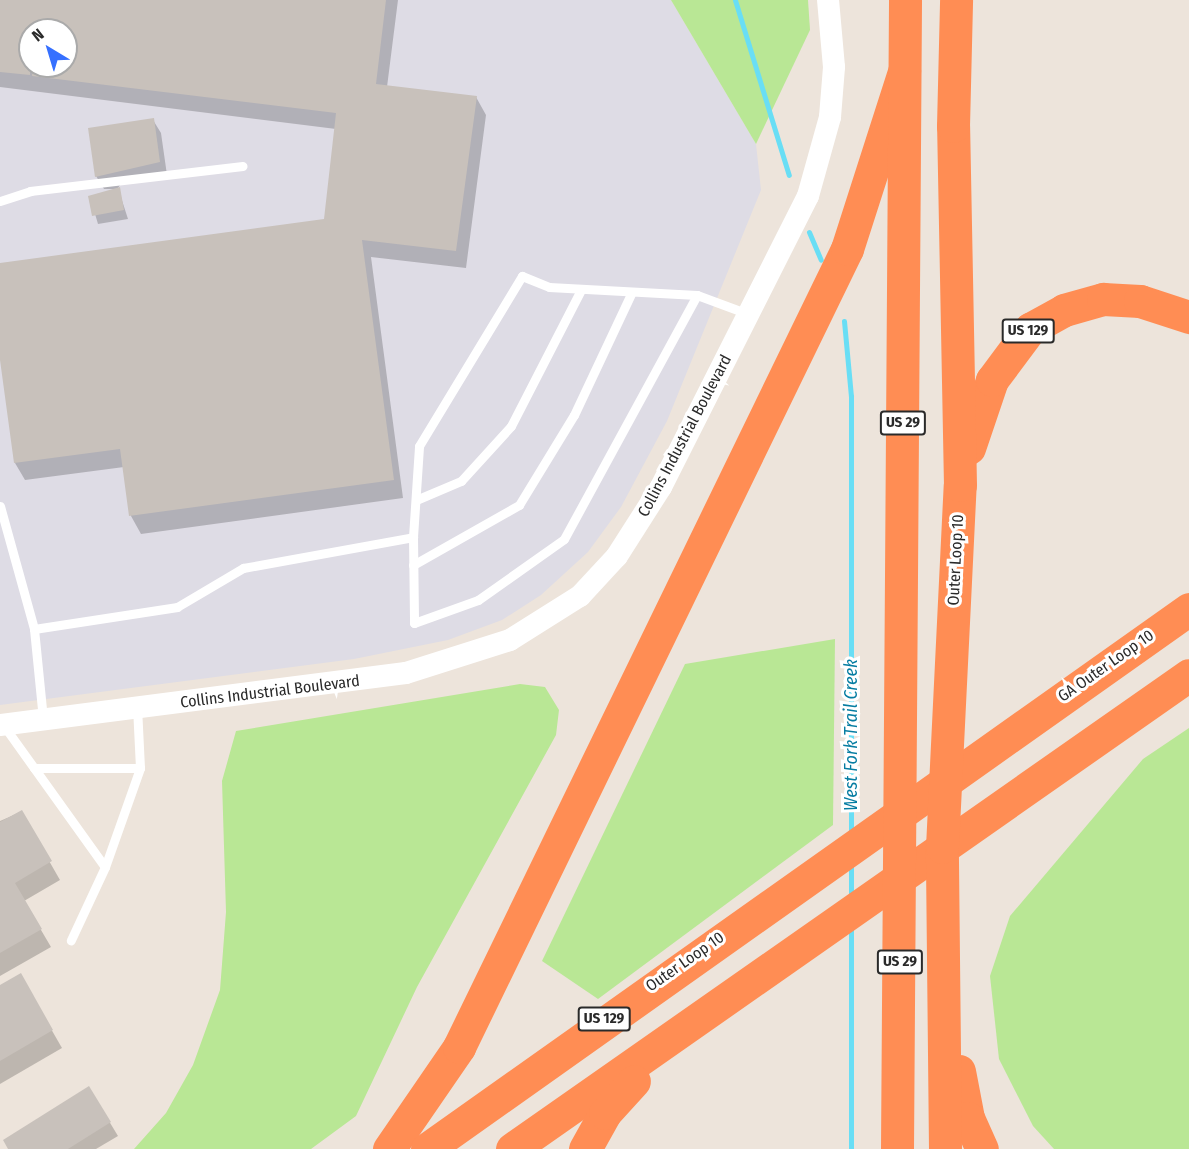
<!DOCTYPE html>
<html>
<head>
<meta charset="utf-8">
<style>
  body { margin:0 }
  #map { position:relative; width:1189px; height:1149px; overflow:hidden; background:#ede4db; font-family:"Fira Sans Condensed",sans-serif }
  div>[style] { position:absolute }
  .industrial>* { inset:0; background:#dedce5 }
  .green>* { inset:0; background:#b9e795 }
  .shadow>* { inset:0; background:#0003 }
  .stream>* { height:5px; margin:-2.5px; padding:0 2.5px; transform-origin:2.5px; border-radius:2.5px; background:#69def5 }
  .building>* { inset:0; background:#c8c1bb }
  .service>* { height:9px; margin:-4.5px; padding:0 4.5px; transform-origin:4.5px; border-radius:4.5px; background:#fff }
  .tertiary>* { height:22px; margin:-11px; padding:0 11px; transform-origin:11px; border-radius:11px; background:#fff }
  .motorway>* { height:33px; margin:-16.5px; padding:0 16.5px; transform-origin:16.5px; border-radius:16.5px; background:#ff8d54 }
  span { translate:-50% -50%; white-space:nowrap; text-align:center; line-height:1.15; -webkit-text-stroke:6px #fff; paint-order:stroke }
  .shield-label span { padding:2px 4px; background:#fff; border:2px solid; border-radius:4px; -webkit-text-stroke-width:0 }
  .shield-label { font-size:15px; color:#2a2a2a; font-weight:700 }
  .street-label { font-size:16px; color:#2a2a2a }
  .water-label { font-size:18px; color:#067da2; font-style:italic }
  .north { position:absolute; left:18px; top:18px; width:60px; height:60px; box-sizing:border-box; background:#fff; border:2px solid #aaa; border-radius:50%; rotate:322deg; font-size:16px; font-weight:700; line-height:24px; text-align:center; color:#2a2a2a }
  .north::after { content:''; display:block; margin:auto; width:21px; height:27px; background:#3670ff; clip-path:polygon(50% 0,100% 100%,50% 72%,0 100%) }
</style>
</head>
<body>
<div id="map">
  <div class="industrial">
    <i style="clip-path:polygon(evenodd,0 0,671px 0,756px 144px,761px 190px,667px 421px,621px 507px,588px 552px,541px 595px,502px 620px,448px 640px,354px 659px,0 705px,0 0,30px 30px,66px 30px,66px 66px,30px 66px,30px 30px)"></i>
  </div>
  <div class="green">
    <i style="clip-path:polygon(671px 0,808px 0,810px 30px,756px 144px)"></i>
    <i style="clip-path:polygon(835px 639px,833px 825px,598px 999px,542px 961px,685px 664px)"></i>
    <i style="clip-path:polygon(520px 684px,545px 687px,559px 710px,556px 735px,417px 987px,356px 1116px,311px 1149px,134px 1149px,166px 1113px,193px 1065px,220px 990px,226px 912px,222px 781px,236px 731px)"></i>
    <i style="clip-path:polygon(1189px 728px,1189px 1149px,1054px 1149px,1033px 1126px,999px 1059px,990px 976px,1010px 916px,1143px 759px)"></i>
  </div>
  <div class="shadow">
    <i style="clip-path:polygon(evenodd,0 0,398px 0,387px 87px,476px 97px,486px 115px,466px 268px,371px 257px,403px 498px,141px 534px,131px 516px,124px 467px,25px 480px,15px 463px,0 348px,0 265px,325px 221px,336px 129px,0 87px,0 0,30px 30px,66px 30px,66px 66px,30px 66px,30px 30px)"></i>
    <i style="clip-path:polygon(153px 120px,161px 133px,167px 175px,122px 182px,118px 188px,128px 219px,98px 224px,90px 197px,117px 189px,104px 189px,96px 176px)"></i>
    <i style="clip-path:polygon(21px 812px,60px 880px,24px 901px,51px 947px,0 976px,0 821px)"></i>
    <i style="clip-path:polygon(20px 975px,62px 1048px,0 1084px,0 987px)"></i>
    <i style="clip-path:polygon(89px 1088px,118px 1136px,96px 1149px,10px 1149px)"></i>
  </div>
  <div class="stream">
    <i style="left:735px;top:0;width:183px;rotate:72.9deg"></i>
    <i style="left:809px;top:232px;width:30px;rotate:67deg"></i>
    <i style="left:844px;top:321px;width:75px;rotate:84.7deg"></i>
    <i style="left:851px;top:396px;width:439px;rotate:90deg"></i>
    <i style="left:851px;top:898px;width:36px;rotate:-90deg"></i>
    <i style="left:851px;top:925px;width:224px;rotate:90deg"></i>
  </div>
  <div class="building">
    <i style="clip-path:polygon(0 0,386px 0,376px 84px,477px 96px,456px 251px,362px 240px,394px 480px,129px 516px,120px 449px,14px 463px,0 360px,0 263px,324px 219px,336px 113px,32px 76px,33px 66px,66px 66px,66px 30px,30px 30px,30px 75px,0 72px)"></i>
    <i style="clip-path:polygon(154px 118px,160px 162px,95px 177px,88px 128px)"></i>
    <i style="clip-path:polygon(120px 187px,124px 210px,92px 216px,88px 196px)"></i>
    <i style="clip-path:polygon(22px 810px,52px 861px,15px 883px,42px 929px,0 953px,0 822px)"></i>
    <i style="clip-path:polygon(21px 973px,53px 1030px,0 1061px,0 985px)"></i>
    <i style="clip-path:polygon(89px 1086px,111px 1122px,68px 1149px,8px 1149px,3px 1140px)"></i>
  </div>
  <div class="service">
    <i style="left:0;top:201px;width:32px;rotate:-18deg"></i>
    <i style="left:30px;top:191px;width:214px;rotate:-6.7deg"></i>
    <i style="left:416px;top:500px;width:49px;rotate:-22.9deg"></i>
    <i style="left:461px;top:481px;width:74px;rotate:-47.7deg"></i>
    <i style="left:511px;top:426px;width:153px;rotate:-62.8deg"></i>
    <i style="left:0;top:506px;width:128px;rotate:74.5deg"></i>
    <i style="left:34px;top:629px;width:90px;rotate:84.3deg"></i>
    <i style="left:413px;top:537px;width:91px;rotate:-86.2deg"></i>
    <i style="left:419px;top:446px;width:199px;rotate:-58.8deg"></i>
    <i style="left:522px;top:276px;width:29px;rotate:22deg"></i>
    <i style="left:549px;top:287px;width:148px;rotate:3.1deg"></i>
    <i style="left:413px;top:565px;width:122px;rotate:-29.5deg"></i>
    <i style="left:519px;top:505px;width:105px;rotate:-58.6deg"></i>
    <i style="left:574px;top:415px;width:134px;rotate:-64.8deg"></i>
    <i style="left:34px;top:629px;width:145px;rotate:-8.7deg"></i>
    <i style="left:177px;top:607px;width:77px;rotate:-30.6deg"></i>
    <i style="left:243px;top:568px;width:173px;rotate:-10.3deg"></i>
    <i style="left:413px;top:537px;width:86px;rotate:89.3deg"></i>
    <i style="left:414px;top:623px;width:68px;rotate:-19.8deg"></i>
    <i style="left:478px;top:600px;width:105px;rotate:-35.3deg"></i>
    <i style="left:564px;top:539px;width:278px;rotate:-61.4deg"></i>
    <i style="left:697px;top:295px;width:54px;rotate:20.4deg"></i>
    <i style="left:4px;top:726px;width:173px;rotate:54.4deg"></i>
    <i style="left:105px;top:867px;width:81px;rotate:115deg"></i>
    <i style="left:34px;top:768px;width:106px"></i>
    <i style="left:105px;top:867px;width:105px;rotate:-70.5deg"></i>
    <i style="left:140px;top:768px;width:61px;rotate:-92.8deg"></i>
  </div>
  <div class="tertiary">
    <i style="left:0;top:725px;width:409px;rotate:-7.3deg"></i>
    <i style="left:406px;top:673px;width:109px;rotate:-17.6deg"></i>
    <i style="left:510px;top:640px;width:83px;rotate:-32.2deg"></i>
    <i style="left:580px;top:596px;width:54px;rotate:-47.2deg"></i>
    <i style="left:617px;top:556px;width:82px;rotate:-57.5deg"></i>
    <i style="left:661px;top:487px;width:326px;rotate:-63.2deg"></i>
    <i style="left:808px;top:196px;width:82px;rotate:-74.4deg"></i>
    <i style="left:830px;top:117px;width:50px;rotate:-85.4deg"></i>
    <i style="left:834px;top:67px;width:67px;rotate:-95.1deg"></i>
  </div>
  <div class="motorway">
    <i style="left:969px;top:448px;width:72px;rotate:-71.3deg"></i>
    <i style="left:992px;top:380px;width:64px;rotate:-53.3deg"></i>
    <i style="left:1030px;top:329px;width:39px;rotate:-29deg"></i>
    <i style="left:1064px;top:310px;width:41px;rotate:-15.8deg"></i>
    <i style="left:1103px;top:299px;width:37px;rotate:3deg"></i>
    <i style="left:1140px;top:301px;width:52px;rotate:18.1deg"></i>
    <i style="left:959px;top:1071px;width:48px;rotate:79.2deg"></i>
    <i style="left:968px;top:1118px;width:34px;rotate:66deg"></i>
    <i style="left:389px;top:1149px;width:124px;rotate:-55.5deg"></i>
    <i style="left:459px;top:1047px;width:887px;rotate:-64.07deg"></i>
    <i style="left:847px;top:249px;width:187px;rotate:-72.2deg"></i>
    <i style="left:427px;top:1149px;width:934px;rotate:-35.32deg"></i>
    <i style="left:512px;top:1149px;width:826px;rotate:-35deg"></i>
    <i style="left:585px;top:1149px;width:41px;rotate:-60.9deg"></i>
    <i style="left:605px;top:1113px;width:43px;rotate:-47.8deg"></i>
    <i style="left:897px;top:1149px;width:1149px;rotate:-89.6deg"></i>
    <i style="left:945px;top:1149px;width:302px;rotate:-90.6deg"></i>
    <i style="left:942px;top:847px;width:362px;rotate:-87.2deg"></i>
    <i style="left:960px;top:485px;width:359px;rotate:-91.1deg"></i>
    <i style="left:953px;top:126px;width:126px;rotate:-88.6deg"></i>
  </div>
  <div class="shield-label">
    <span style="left:1028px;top:331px">US 129</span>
    <span style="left:903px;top:423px">US 29</span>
    <span style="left:900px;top:962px">US 29</span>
    <span style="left:604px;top:1019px">US 129</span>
  </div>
  <div class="street-label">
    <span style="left:685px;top:436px;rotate:-62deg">Collins Industrial Boulevard</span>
    <span style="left:956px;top:560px;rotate:-87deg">Outer Loop 10</span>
    <span style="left:1106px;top:666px;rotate:-35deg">GA Outer Loop 10</span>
    <span style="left:270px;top:692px;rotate:-7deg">Collins Industrial Boulevard</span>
    <span style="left:685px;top:962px;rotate:-35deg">Outer Loop 10</span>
  </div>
  <div class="water-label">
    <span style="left:851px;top:735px;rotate:-90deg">West Fork Trail Creek</span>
  </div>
  <div class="north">N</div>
</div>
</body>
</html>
